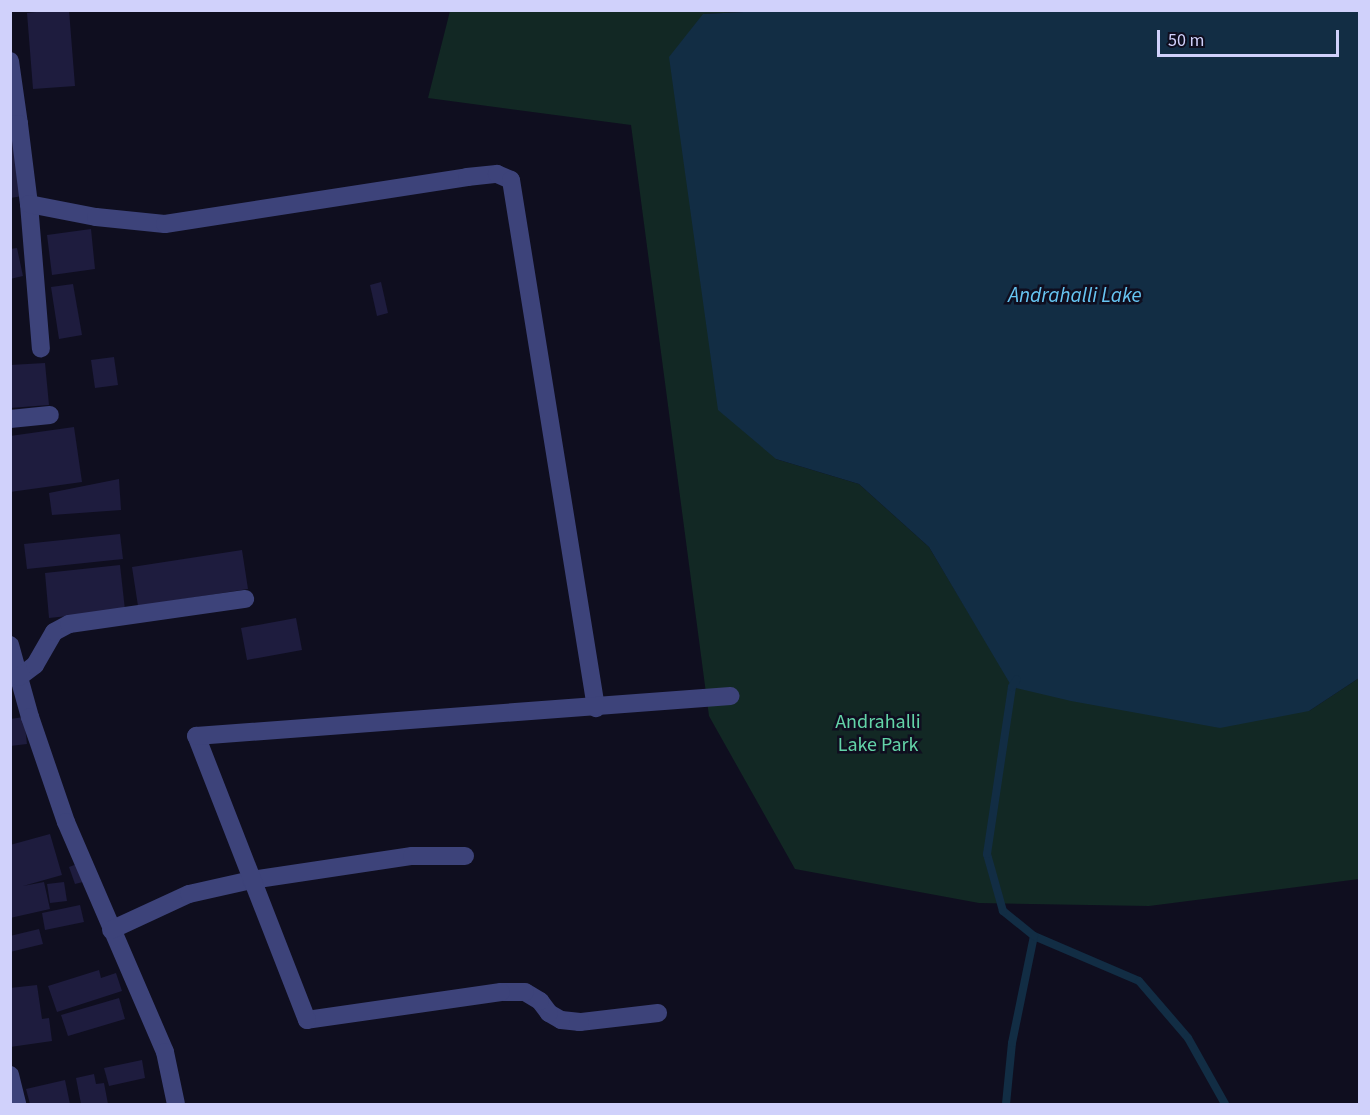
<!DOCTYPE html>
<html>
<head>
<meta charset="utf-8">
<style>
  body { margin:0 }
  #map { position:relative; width:1370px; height:1115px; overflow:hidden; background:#0f0e1f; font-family:"Source Sans 3",sans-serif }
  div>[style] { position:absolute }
  .green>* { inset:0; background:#122824 }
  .water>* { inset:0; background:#122d44 }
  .stream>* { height:8px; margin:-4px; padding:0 4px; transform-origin:4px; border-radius:4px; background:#122d44 }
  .building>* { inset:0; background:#1e1c3e }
  .minor>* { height:18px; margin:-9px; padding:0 9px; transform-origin:9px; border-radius:9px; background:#3d437a }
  span { translate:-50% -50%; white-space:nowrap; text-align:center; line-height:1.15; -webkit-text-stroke:5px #0f0e1f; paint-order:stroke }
  .park-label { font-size:20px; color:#63d4a8 }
  .water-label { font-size:21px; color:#67c5f2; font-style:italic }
  .frame { position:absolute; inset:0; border:12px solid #d0d1fb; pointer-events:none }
  .scale { position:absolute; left:1157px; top:30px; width:182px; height:27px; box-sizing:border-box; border:3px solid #d0d1fb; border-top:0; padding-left:8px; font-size:18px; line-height:21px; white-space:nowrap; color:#d0d1fb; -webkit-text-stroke:4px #0f0e1f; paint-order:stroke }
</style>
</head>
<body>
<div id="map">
  <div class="green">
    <i style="clip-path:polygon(450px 11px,764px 11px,703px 14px,776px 459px,859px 484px,929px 547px,1013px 687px,1309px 711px,1359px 678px,1359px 879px,1149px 906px,979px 903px,795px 869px,709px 716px,631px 125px,428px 98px)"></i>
  </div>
  <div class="water">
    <i style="clip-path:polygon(764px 11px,1359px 11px,1359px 678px,1309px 711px,1220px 728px,1071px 701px,1012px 687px,929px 547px,859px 484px,776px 459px,718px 410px,669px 57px,703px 14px)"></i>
  </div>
  <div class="stream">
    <i style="left:1034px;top:936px;width:114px;rotate:23.2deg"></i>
    <i style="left:1139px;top:981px;width:75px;rotate:49.3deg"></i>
    <i style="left:1188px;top:1038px;width:76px;rotate:60.7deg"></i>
    <i style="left:1006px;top:1104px;width:61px;rotate:-84.4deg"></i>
    <i style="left:1012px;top:1043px;width:109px;rotate:-78.4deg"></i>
    <i style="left:1034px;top:936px;width:40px;rotate:-141deg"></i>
    <i style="left:1003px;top:911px;width:59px;rotate:-105.7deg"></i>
    <i style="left:987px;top:854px;width:169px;rotate:-81.5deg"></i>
    <i style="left:1012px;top:687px;width:9px;rotate:-58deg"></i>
  </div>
  <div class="building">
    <i style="clip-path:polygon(54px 10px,69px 10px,75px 86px,33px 89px,27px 13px)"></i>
    <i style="clip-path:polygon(14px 138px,23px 196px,10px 198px,10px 139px)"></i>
    <i style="clip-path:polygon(91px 229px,95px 269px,52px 275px,47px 235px)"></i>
    <i style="clip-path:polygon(17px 248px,23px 276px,10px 279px,10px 249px)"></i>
    <i style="clip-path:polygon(381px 282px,388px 313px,377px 316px,370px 285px)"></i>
    <i style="clip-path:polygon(73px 284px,82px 335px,59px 339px,51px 287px)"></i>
    <i style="clip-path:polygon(114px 357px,118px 385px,95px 388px,91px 360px)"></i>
    <i style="clip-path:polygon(45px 363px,49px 405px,10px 408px,10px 365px)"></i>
    <i style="clip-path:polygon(74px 427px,82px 482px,10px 492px,10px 436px)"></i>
    <i style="clip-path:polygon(119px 479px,121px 510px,52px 515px,49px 493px)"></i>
    <i style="clip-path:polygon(120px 534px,123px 559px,27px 569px,24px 544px)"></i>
    <i style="clip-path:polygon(242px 550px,248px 589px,138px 606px,132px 567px)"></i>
    <i style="clip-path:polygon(120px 565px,125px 610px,49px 618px,45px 573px)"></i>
    <i style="clip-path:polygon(296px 618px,302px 650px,247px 660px,241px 628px)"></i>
    <i style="clip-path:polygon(24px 717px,27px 744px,10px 746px,10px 719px)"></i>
    <i style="clip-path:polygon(50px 834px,62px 875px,23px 886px,44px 882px,50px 909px,10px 918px,10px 845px)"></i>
    <i style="clip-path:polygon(77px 864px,83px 882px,75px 884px,69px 867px)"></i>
    <i style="clip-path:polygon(64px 882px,67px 901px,50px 903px,47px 884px)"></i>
    <i style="clip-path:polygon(80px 905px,84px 922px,45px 930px,42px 913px)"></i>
    <i style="clip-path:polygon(39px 929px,43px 944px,10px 952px,10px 936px)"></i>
    <i style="clip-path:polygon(99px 970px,101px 978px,116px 973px,122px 991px,57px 1012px,48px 986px)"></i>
    <i style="clip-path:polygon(37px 985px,42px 1019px,49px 1018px,52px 1041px,10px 1047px,10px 988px)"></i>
    <i style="clip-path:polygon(119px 998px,125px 1019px,68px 1036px,61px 1015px)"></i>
    <i style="clip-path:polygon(142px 1060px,145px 1078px,109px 1086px,104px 1068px)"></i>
    <i style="clip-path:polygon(94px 1074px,96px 1084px,104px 1083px,108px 1104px,81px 1104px,76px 1078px)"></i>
    <i style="clip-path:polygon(65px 1080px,70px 1104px,30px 1104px,26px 1089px)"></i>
  </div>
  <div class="minor">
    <i style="left:10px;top:61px;width:64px;rotate:81.9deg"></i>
    <i style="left:10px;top:125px;width:9px;rotate:-6deg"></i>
    <i style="left:19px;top:124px;width:81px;rotate:82.9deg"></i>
    <i style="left:29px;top:204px;width:145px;rotate:85.3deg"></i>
    <i style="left:29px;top:204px;width:68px;rotate:11deg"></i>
    <i style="left:96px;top:217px;width:69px;rotate:5.8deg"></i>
    <i style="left:165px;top:224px;width:306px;rotate:-8.8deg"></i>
    <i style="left:467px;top:177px;width:30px;rotate:-6deg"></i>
    <i style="left:497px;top:174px;width:15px;rotate:23deg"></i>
    <i style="left:511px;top:180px;width:535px;rotate:80.85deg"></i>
    <i style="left:10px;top:419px;width:40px;rotate:-5.7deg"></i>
    <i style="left:10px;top:645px;width:75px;rotate:74.5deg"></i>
    <i style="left:30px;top:717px;width:111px;rotate:71.1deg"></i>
    <i style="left:66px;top:822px;width:250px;rotate:66.7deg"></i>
    <i style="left:165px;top:1052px;width:53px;rotate:78.1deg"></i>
    <i style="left:19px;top:677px;width:20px;rotate:-37deg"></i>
    <i style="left:35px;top:665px;width:38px;rotate:-60deg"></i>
    <i style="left:54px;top:632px;width:17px;rotate:-28deg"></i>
    <i style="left:69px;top:624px;width:178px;rotate:-8.1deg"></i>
    <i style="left:111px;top:930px;width:86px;rotate:-24.8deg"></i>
    <i style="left:189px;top:894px;width:64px;rotate:-12.7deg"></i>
    <i style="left:251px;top:880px;width:163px;rotate:-8.5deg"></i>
    <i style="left:412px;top:856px;width:53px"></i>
    <i style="left:658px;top:1013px;width:79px;rotate:173.4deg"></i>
    <i style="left:580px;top:1022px;width:19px;rotate:-174deg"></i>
    <i style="left:561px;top:1020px;width:14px;rotate:-150deg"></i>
    <i style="left:549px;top:1013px;width:15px;rotate:-127deg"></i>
    <i style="left:540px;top:1001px;width:17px;rotate:-149deg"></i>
    <i style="left:525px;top:992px;width:24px;rotate:180deg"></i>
    <i style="left:501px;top:992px;width:196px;rotate:171.8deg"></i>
    <i style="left:307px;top:1020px;width:305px;rotate:-111.3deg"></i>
    <i style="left:196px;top:736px;width:536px;rotate:-4.28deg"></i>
    <i style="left:10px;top:1075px;width:30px;rotate:76deg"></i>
  </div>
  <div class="park-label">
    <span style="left:878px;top:734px">Andrahalli<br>Lake Park</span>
  </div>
  <div class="water-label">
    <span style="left:1075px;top:295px">Andrahalli Lake</span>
  </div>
  <div class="frame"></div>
  <div class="scale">50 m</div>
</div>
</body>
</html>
